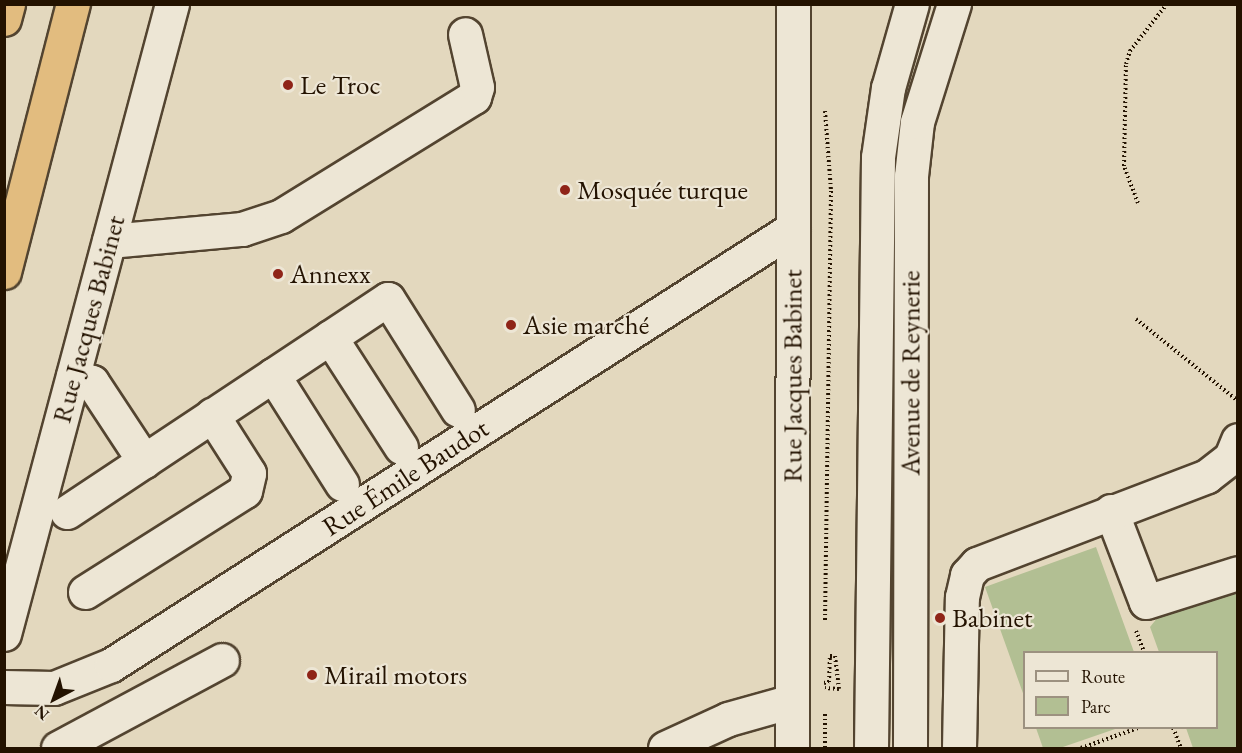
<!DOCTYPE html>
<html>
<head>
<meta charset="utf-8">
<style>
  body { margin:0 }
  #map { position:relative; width:1242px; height:753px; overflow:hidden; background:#e3d8be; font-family:"EB Garamond",serif }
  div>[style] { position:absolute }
  .green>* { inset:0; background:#b2bf93 }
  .path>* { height:4px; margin-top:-2px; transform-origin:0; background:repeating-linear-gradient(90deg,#231200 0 1.5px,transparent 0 4.5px) }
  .roads { filter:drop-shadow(2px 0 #534430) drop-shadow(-2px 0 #534430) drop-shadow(0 2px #534430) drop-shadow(0 -2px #534430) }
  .minor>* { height:33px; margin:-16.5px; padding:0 16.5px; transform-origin:16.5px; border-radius:16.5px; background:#ede6d5 }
  .highway>* { height:33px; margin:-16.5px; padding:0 16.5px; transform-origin:16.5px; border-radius:16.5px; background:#e2bc7f }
  .dots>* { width:16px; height:16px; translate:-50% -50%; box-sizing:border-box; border:3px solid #ede6d5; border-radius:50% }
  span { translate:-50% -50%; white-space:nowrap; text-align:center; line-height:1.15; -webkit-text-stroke:4.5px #ede6d5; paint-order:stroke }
  .poi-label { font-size:27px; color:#231200 }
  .left { translate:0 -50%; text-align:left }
  .street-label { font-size:27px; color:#231200 }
  .frame { position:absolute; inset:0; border:6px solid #231200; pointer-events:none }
  .legend { position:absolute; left:1023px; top:651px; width:195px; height:78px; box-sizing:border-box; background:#ede6d5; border:2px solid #9c9180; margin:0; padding:8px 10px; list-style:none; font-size:18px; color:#231200 }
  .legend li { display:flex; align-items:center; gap:12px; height:30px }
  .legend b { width:30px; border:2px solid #9c9180 }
  .north { position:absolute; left:24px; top:669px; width:60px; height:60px; -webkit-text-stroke:4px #ede6d5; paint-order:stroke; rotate:221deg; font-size:16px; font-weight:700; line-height:24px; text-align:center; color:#231200 }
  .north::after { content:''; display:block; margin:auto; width:21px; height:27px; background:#231200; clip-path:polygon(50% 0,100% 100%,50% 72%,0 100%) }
</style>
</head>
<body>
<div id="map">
  <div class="green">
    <i style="clip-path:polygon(1096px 547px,1134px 652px,1024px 652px,1024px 696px,985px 587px)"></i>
    <i style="clip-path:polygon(1237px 587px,1237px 748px,1193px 748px,1186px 728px,1216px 728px,1216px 652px,1159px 652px,1150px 627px,1158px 617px)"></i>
    <i style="clip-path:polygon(1036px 728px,1118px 728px,1060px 748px,1043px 748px)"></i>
  </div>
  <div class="path">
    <i style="left:825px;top:111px;width:80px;rotate:85.7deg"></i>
    <i style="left:831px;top:191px;width:431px;rotate:90.8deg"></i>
    <i style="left:1138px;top:203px;width:40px;rotate:-111deg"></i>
    <i style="left:1124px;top:166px;width:102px;rotate:-88.9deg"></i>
    <i style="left:1126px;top:64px;width:14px;rotate:-73deg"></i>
    <i style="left:1130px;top:51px;width:60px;rotate:-51.8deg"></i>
    <i style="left:1136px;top:319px;width:131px;rotate:38.8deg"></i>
    <i style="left:1136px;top:631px;width:22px;rotate:69deg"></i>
    <i style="left:824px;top:683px;width:5px;rotate:-11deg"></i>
    <i style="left:829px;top:682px;width:26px;rotate:-88deg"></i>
    <i style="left:830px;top:656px;width:5px"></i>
    <i style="left:835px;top:656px;width:33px;rotate:83deg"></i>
    <i style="left:839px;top:689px;width:14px;rotate:-176deg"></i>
    <i style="left:825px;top:714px;width:34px;rotate:90deg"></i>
    <i style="left:1173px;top:728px;width:22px;rotate:68deg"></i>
    <i style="left:1081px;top:748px;width:60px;rotate:-19.3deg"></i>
  </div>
  <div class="roads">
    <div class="minor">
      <i style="left:109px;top:241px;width:134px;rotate:-5.2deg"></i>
      <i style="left:242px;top:229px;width:41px;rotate:-18.4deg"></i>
      <i style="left:281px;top:216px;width:227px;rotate:-31.7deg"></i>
      <i style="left:474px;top:97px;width:10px;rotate:-73deg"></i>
      <i style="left:477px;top:87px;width:54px;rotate:-102.8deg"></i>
      <i style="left:330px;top:337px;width:131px;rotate:57.2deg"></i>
      <i style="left:273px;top:375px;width:129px;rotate:57.7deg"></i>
      <i style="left:73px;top:376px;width:20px;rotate:18deg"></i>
      <i style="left:92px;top:382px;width:95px;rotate:56.6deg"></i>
      <i style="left:1111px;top:511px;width:97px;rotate:69deg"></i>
      <i style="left:1146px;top:602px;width:96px;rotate:-17.5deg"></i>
      <i style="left:67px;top:512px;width:385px;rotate:-33.6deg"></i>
      <i style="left:388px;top:299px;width:131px;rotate:57.8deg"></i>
      <i style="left:85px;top:592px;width:189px;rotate:-32.3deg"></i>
      <i style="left:245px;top:491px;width:18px;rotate:-77deg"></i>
      <i style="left:249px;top:473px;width:69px;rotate:-122.5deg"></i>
      <i style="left:4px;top:634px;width:652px;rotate:-75.07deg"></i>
      <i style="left:4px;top:687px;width:50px;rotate:1.1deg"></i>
      <i style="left:54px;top:688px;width:61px;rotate:-22deg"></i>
      <i style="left:111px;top:665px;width:809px;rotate:-32.63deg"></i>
      <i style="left:58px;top:748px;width:186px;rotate:-28.2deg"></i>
      <i style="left:665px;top:748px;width:69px;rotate:-24.7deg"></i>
      <i style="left:728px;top:719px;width:66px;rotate:-15.7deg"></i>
      <i style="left:792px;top:748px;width:744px;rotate:-89.92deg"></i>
      <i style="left:871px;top:748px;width:591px;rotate:-89.32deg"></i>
      <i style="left:878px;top:157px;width:70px;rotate:-81.8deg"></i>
      <i style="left:888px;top:88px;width:87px;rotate:-74.1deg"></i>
      <i style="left:910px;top:748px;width:572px;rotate:-89.9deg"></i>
      <i style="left:911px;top:176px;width:54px;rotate:-83.7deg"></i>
      <i style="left:917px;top:122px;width:124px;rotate:-72.6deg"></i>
      <i style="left:959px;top:748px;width:151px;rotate:-88.9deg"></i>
      <i style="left:962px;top:597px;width:23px;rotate:-77deg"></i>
      <i style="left:967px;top:575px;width:15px;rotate:-48deg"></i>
      <i style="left:977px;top:564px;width:246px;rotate:-20.9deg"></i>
      <i style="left:1207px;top:476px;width:31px;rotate:-38deg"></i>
      <i style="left:1231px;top:457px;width:18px;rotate:-68deg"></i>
    </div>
    <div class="highway">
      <i style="left:4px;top:19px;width:16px;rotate:-75deg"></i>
      <i style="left:4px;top:272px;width:277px;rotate:-75.6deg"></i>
    </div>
  </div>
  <div class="dots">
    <i style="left:288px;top:85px;background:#8f2418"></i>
    <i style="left:565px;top:190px;background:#8f2418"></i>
    <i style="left:278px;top:274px;background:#8f2418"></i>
    <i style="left:511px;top:325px;background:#8f2418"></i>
    <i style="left:940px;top:618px;background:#8f2418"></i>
    <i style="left:312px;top:675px;background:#8f2418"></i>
  </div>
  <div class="poi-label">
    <span class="left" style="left:300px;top:85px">Le Troc</span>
    <span class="left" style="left:577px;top:190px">Mosquée turque</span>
    <span class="left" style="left:290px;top:274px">Annexx</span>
    <span class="left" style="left:523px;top:325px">Asie marché</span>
    <span class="left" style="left:952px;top:618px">Babinet</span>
    <span class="left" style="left:324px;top:675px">Mirail motors</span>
  </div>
  <div class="street-label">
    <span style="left:88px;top:319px;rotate:-75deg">Rue Jacques Babinet</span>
    <span style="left:910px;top:373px;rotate:-90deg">Avenue de Reynerie</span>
    <span style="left:792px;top:376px;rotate:-90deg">Rue Jacques Babinet</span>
    <span style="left:405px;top:477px;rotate:-33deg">Rue Émile Baudot</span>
  </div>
  <div class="frame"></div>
  <ul class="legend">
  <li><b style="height:8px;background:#ede6d5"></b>Route</li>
  <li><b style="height:16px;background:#b2bf93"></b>Parc</li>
  </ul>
  <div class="north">N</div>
</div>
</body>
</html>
